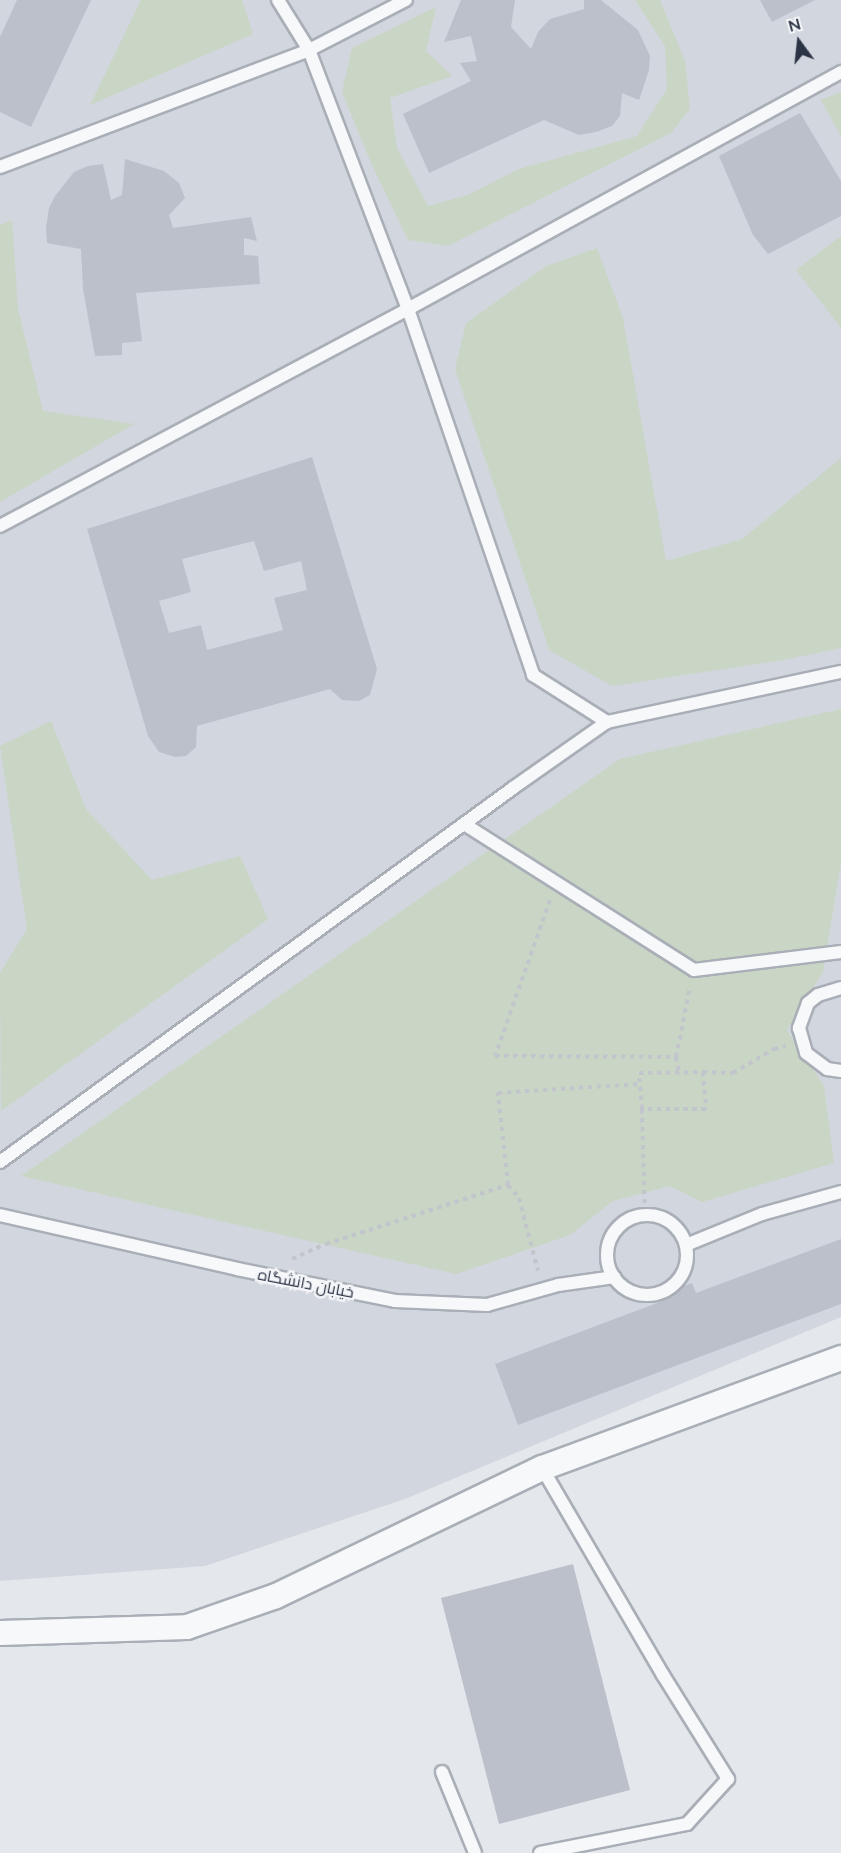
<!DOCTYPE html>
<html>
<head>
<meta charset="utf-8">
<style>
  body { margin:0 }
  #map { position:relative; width:841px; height:1853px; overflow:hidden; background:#e4e7ec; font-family:Mulish,Cairo,sans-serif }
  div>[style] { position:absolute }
  .built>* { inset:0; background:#d2d6de }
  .green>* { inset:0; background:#c9d6c5 }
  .building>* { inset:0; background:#bbc0ca }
  .path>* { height:4px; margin-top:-2px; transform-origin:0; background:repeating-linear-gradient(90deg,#c2c5cb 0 4.5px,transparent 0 9px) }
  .roads { filter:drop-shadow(2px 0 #a9aeb7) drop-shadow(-2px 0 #a9aeb7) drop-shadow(0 2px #a9aeb7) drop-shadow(0 -2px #a9aeb7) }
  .service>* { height:12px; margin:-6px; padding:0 6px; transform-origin:6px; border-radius:6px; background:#f7f8fa }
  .service>.ring { margin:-6px; padding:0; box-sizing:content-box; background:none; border:12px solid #f7f8fa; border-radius:50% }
  .minor>* { height:24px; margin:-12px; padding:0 12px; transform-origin:12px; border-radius:12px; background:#f7f8fa }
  span { translate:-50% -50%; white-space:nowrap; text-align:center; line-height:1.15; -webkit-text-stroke:5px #f4f6f9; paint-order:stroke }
  .street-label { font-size:16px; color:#2b3445 }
  .north { position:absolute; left:769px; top:12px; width:60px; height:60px; -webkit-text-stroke:4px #f4f6f9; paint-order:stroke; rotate:345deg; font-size:16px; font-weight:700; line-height:24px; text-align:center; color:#2b3445 }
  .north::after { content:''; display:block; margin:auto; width:21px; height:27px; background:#2b3445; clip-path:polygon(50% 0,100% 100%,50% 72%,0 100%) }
</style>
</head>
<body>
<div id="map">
  <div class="built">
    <i style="clip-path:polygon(0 0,841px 0,841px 1317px,405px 1499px,205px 1566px,0 1581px)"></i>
  </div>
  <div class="green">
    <i style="clip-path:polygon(141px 0,242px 0,253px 34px,90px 105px)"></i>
    <i style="clip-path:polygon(635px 0,660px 0,685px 61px,690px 109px,671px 133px,448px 246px,408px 240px,371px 163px,342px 92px,352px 48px,436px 7px,426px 51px,452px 76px,390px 98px,397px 148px,428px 206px,468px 195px,519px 169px,637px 136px,667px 89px,665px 46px)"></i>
    <i style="clip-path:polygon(841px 92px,841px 136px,821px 100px)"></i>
    <i style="clip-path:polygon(12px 220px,18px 309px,43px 411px,134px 424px,0 502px,0 225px)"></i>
    <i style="clip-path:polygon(841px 236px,841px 328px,796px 270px)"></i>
    <i style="clip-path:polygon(597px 248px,623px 318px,666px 561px,742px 539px,841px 458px,841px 648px,784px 660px,612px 686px,549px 650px,455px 369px,466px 323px,546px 266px)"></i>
    <i style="clip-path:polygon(841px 709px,841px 863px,823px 972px,787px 1030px,824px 1086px,834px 1163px,702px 1202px,670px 1186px,613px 1201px,570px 1235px,456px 1274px,21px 1176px,620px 759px)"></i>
    <i style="clip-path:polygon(51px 721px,86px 809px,152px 880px,240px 856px,268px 919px,1px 1111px,0 973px,27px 929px,0 746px)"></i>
  </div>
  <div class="building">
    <i style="clip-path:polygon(17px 0,91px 0,31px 127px,0 112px,0 37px)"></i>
    <i style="clip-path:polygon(461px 0,515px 0,511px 27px,531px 49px,538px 32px,550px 19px,584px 9px,584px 0,601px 0,638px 30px,650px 56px,649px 70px,639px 100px,622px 93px,620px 116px,612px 126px,596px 132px,579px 135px,544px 120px,429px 173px,403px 114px,471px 81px,460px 63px,477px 61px,471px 36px,444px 42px)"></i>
    <i style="clip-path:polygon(760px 0,815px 0,772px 22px)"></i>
    <i style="clip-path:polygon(800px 113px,841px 181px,841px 216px,768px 254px,753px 235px,719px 156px)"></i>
    <i style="clip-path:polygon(125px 159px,164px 171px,179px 183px,185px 198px,169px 215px,173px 228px,251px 217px,257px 241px,244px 238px,244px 255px,258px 256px,260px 284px,136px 293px,142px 341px,122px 343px,122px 355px,95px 356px,83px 289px,81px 249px,47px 243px,46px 228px,49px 208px,55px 196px,74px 172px,88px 166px,103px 164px,111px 200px,122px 195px)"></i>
    <i style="clip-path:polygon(evenodd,312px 457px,377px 669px,370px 695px,359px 701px,342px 700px,330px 689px,197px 726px,196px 747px,186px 756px,175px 757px,159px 752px,148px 736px,87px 529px,312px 457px,254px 541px,264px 571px,301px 561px,307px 590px,274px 598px,283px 630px,207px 650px,201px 625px,169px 633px,159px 601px,191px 592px,182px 559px,254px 541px)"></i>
    <i style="clip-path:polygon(841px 1239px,841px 1304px,518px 1425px,495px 1364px,665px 1300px,663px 1294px,692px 1283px,696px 1293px)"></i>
    <i style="clip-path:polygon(573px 1564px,630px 1790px,499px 1824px,441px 1598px)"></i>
  </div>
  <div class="path">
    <i style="left:550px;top:900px;width:165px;rotate:109.4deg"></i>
    <i style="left:495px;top:1056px;width:181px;rotate:0.3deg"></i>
    <i style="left:676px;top:1057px;width:71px;rotate:-78.7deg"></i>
    <i style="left:676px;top:1057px;width:16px;rotate:79deg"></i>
    <i style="left:703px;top:1072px;width:37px;rotate:85deg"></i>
    <i style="left:706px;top:1109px;width:64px;rotate:180deg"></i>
    <i style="left:642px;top:1109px;width:36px;rotate:-95deg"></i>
    <i style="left:639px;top:1073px;width:64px;rotate:-0.9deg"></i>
    <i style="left:703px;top:1072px;width:30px;rotate:2deg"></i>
    <i style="left:733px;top:1073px;width:48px;rotate:-30.3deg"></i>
    <i style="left:774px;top:1049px;width:12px;rotate:-14deg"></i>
    <i style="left:642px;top:1109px;width:106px;rotate:88.4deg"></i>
    <i style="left:508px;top:1185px;width:17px;rotate:50deg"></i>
    <i style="left:519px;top:1198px;width:75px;rotate:75.4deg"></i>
    <i style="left:292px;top:1259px;width:37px;rotate:-24deg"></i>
    <i style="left:326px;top:1244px;width:191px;rotate:-18deg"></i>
    <i style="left:508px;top:1185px;width:93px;rotate:-96.2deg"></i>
    <i style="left:498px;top:1093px;width:142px;rotate:-3.6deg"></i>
  </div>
  <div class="roads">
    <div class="service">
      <i style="left:278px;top:0;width:59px;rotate:58.2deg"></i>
      <i style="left:309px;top:50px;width:277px;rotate:69.1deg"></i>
      <i style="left:408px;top:309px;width:387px;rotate:71.1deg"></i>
      <i style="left:533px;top:675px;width:88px;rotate:32.4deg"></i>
      <i style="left:0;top:167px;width:330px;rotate:-20.7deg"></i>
      <i style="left:309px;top:50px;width:109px;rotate:-27.3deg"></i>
      <i style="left:0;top:526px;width:462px;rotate:-28deg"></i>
      <i style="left:408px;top:309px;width:494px;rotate:-28.7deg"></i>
      <i style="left:464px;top:824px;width:272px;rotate:32.4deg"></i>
      <i style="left:694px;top:970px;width:148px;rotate:-7deg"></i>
      <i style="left:841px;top:988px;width:24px;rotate:163deg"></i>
      <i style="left:818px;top:995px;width:13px;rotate:141deg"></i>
      <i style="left:808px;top:1003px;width:27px;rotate:110deg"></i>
      <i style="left:799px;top:1028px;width:26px;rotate:74deg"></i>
      <i style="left:806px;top:1053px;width:26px;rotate:37deg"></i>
      <i style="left:827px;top:1069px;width:14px;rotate:8deg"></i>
      <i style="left:0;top:1162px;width:635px;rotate:-36.09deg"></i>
      <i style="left:513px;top:788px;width:115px;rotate:-35.1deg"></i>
      <i style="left:607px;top:722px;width:239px;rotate:-12.1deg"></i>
      <i style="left:0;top:1215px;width:243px;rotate:12.8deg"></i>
      <i style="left:237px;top:1269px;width:161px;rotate:11.4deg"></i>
      <i style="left:395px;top:1301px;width:92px;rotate:2.5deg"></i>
      <i style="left:487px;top:1305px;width:74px;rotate:-15.7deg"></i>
      <i style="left:558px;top:1285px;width:57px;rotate:-8.1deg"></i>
      <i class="ring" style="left:607px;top:1215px;width:68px;height:68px"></i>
      <i style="left:686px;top:1245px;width:82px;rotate:-22.2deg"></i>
      <i style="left:762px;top:1214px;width:82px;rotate:-15.6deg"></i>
      <i style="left:442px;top:1772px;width:87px;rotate:67.8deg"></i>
      <i style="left:540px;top:1853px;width:150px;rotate:-11.2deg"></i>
      <i style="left:687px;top:1824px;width:61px;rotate:-47.7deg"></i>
      <i style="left:728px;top:1779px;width:123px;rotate:-122deg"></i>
      <i style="left:663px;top:1675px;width:240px;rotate:-120.3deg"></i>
    </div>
    <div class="minor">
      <i style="left:0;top:1633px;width:187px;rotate:-1.8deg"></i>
      <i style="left:187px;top:1627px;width:94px;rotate:-19.2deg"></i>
      <i style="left:276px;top:1596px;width:295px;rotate:-25.7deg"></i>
      <i style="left:542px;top:1468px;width:319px;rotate:-20.2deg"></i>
    </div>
  </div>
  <div class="street-label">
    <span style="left:306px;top:1283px;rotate:11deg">خیابان دانشگاه</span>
  </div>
  <div class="north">N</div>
</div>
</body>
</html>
